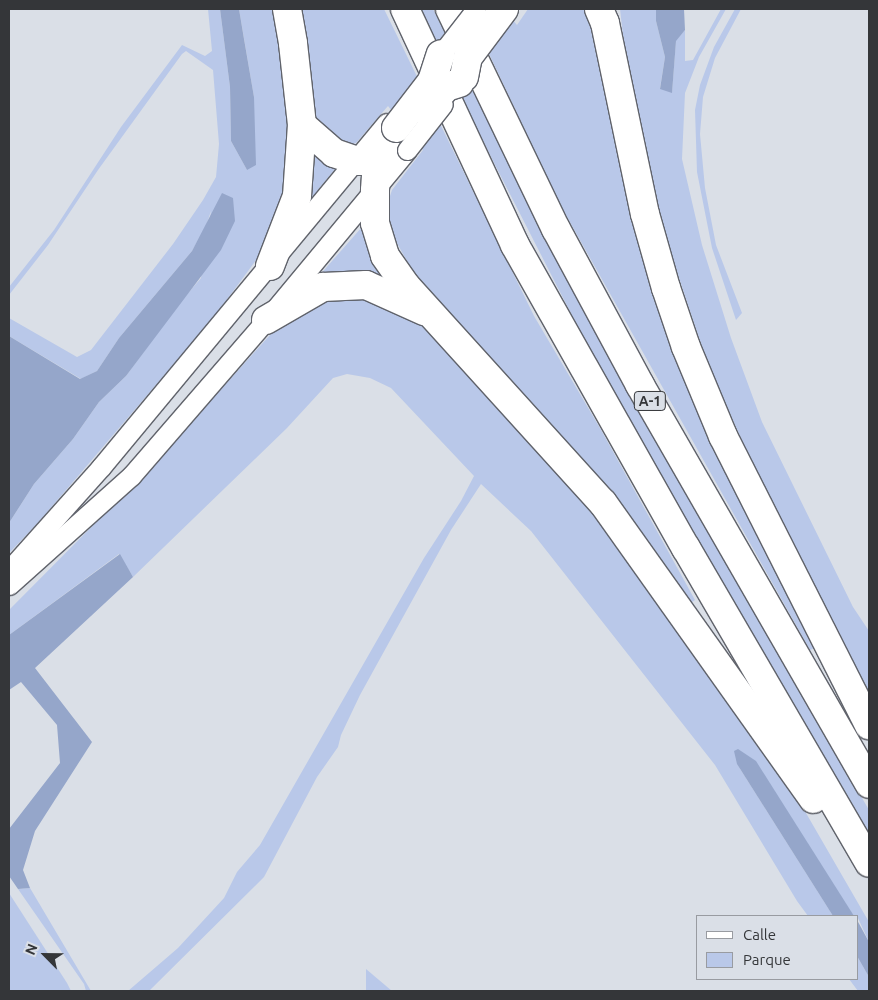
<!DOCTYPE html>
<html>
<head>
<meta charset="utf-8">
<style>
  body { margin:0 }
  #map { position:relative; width:878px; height:1000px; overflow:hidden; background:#dadfe7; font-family:Ubuntu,sans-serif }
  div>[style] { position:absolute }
  .green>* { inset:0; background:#b9c8e9 }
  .forest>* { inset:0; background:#95a6ca }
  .roads { filter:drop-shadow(1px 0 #60636b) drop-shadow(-1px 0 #60636b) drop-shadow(0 1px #60636b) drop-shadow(0 -1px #60636b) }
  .minor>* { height:19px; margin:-9.5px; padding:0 9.5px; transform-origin:9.5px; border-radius:9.5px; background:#fff }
  .highway>* { height:28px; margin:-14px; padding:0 14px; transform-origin:14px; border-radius:14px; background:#fff }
  .bridges { filter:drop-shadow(1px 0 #60636b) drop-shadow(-1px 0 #60636b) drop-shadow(0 1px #60636b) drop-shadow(0 -1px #60636b) }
  .minor-bridge>* { height:19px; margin:-9.5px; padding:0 9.5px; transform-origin:9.5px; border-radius:9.5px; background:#fff }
  .highway-bridge>* { height:28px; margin:-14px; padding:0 14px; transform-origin:14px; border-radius:14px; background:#fff }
  span { translate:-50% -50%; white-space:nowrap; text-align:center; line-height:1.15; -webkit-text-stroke:4px #dadfe7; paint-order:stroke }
  .shield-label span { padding:1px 4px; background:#dadfe7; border:1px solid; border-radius:4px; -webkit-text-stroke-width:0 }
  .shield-label { font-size:14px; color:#343639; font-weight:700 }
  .frame { position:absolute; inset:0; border:10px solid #343639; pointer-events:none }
  .legend { position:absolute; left:696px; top:915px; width:162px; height:65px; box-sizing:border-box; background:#dadfe7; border:1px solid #989ba1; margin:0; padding:6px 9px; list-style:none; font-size:15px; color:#343639 }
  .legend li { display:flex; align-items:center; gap:10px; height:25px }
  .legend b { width:25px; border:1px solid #989ba1 }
  .north { position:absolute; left:20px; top:930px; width:50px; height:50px; -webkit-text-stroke:4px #dadfe7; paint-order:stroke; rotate:293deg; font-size:14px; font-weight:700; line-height:20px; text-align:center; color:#343639 }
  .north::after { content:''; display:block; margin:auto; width:18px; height:22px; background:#343639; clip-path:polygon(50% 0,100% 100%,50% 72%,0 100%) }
</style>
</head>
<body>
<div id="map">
  <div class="green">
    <i style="clip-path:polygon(208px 9px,220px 9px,230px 87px,231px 141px,247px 170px,254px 97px,239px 9px,276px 9px,292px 151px,278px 222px,257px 259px,214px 317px,37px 524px,9px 553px,9px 523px,34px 484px,73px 439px,99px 402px,126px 376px,178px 305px,201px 278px,211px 211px,206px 226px,192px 251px,119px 338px,97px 371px,81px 379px,9px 336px,9px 318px,77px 357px,91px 350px,173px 244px,203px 200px,216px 177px,219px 144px,213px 70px,186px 51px,182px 54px,98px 170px,48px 245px,9px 295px,9px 287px,54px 230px,121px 127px,182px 45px,205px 56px,212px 51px)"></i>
    <i style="clip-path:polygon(294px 9px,384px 9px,534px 316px,600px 428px,695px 600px,692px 602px,619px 509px,417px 279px,393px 236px,385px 211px,392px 190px,423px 150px,388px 106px,356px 143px,346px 146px,316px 121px)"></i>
    <i style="clip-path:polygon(418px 9px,433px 9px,502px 151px,594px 329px,715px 545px,869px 810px,869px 835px,704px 551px,582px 335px,491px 157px)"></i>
    <i style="clip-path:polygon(468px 9px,504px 9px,517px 25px,528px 9px,589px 9px,600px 50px,619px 160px,646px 259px,817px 647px,810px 650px,558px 201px)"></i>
    <i style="clip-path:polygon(620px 9px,656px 9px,656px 21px,665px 57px,660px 88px,672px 92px,676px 40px,685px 30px,685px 61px,693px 60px,721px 9px,726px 9px,699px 57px,685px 93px,682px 159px,702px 245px,731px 338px,762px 422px,853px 607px,869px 631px,869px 695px,771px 505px,708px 365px,670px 251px,632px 115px)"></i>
    <i style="clip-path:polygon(735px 9px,741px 9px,715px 58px,703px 97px,700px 134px,705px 188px,716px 245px,742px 313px,736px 320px,712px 248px,697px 172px,695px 110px,700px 85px,714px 47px)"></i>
    <i style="clip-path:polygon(315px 157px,335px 169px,309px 201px)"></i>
    <i style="clip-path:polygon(362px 227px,384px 276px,354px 271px,318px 277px)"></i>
    <i style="clip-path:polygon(364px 296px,394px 305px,428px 328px,578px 492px,784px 775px,869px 922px,869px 942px,857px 916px,854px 916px,737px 764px,833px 916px,808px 916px,797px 901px,715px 765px,531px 531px,481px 484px,451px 530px,360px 695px,341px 735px,338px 747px,317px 777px,264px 877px,149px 991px,128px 991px,178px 948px,224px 898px,237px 872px,260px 845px,424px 558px,461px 501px,474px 476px,391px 388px,370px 378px,347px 374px,333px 378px,287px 428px,133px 577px,119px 554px,9px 635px,9px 610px,149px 469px,288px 315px,325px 301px)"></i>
    <i style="clip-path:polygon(30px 888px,91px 991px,86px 991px,84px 984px,18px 889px)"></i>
    <i style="clip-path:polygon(9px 893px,67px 983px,71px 991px,9px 991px)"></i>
    <i style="clip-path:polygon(857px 956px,869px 977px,869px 991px,858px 991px,849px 979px,857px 979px)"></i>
    <i style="clip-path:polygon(366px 969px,392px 991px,366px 991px)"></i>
  </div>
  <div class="forest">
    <i style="clip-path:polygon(220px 9px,239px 9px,244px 39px,254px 97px,256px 165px,247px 170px,231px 141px,230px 87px)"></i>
    <i style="clip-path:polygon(656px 9px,684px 9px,685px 30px,676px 41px,672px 93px,660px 89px,665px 57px,656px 21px)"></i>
    <i style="clip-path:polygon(222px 193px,233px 198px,235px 221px,221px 250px,126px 376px,99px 402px,73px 439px,34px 484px,9px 523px,9px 336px,80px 379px,97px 371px,119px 338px,192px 251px)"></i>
    <i style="clip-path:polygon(120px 554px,133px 577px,35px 668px,92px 742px,35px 831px,23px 870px,30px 888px,18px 889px,9px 876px,9px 829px,60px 763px,57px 725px,21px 682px,9px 690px,9px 635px)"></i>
    <i style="clip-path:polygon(738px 749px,756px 761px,854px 916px,833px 916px,737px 764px,734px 751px)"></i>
    <i style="clip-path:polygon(857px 920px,869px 942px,869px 977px,857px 956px)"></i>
  </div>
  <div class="roads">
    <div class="minor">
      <i style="left:9px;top:570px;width:138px;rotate:-48.2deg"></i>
      <i style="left:101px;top:467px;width:447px;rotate:-50.3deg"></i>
      <i style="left:9px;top:585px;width:164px;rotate:-41.8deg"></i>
      <i style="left:131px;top:476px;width:206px;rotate:-49.1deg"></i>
      <i style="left:266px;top:320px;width:221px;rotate:-50.3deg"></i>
    </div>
    <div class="highway">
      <i style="left:405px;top:9px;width:260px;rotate:65deg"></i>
      <i style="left:515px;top:245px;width:348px;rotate:60.6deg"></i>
      <i style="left:686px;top:548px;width:364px;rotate:59.8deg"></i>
      <i style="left:450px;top:9px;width:244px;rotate:64.3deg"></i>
      <i style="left:556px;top:229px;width:177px;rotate:61.7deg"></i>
      <i style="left:640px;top:385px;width:460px;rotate:60.1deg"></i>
      <i style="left:599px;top:9px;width:15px;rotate:67deg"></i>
      <i style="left:605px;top:23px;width:195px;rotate:78.2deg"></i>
      <i style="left:645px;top:214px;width:77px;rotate:74.2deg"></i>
      <i style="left:666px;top:288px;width:62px;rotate:71.3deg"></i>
      <i style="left:686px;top:347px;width:96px;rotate:67.4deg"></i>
      <i style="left:723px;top:436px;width:324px;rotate:63.2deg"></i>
      <i style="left:302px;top:125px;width:43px;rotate:41.2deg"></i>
      <i style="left:334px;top:153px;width:24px;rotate:19deg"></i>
      <i style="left:357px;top:161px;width:20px"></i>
      <i style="left:377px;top:161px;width:18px;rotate:-41deg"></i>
      <i style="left:396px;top:128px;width:38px;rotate:120deg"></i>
      <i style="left:377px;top:161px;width:30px;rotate:94deg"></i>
      <i style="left:375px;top:191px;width:32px;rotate:90deg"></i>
      <i style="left:375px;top:223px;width:34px;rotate:73deg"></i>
      <i style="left:385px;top:256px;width:37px;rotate:55deg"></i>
      <i style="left:406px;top:286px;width:293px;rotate:47.8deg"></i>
      <i style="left:603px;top:503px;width:363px;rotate:54.6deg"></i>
      <i style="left:270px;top:266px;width:75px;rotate:-68.9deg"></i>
      <i style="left:297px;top:196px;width:71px;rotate:-86deg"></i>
      <i style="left:302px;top:125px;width:82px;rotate:-96.3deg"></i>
      <i style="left:293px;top:43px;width:35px;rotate:-100deg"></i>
      <i style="left:266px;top:320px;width:66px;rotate:-30.1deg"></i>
      <i style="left:323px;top:287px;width:43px;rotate:-2.7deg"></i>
      <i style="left:366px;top:285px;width:64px;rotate:24.1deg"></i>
    </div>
  </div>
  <div class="bridges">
    <div class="minor-bridge">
      <i style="left:434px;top:63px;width:68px;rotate:-52.1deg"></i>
      <i style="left:407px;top:150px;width:58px;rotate:-52deg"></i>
    </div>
    <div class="highway-bridge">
      <i style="left:464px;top:77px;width:20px;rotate:-79deg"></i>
      <i style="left:468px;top:57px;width:60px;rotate:-53.1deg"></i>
      <i style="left:426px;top:111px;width:31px;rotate:-50deg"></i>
      <i style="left:446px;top:87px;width:14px;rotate:-17deg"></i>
      <i style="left:396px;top:128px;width:59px;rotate:-52.5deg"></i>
      <i style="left:432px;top:81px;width:28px;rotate:-72deg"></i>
    </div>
  </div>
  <div class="shield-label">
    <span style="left:650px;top:401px">A-1</span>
  </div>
  <div class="frame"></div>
  <ul class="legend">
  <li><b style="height:6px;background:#fff"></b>Calle</li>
  <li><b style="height:14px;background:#b9c8e9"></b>Parque</li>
  </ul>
  <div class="north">N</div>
</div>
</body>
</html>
